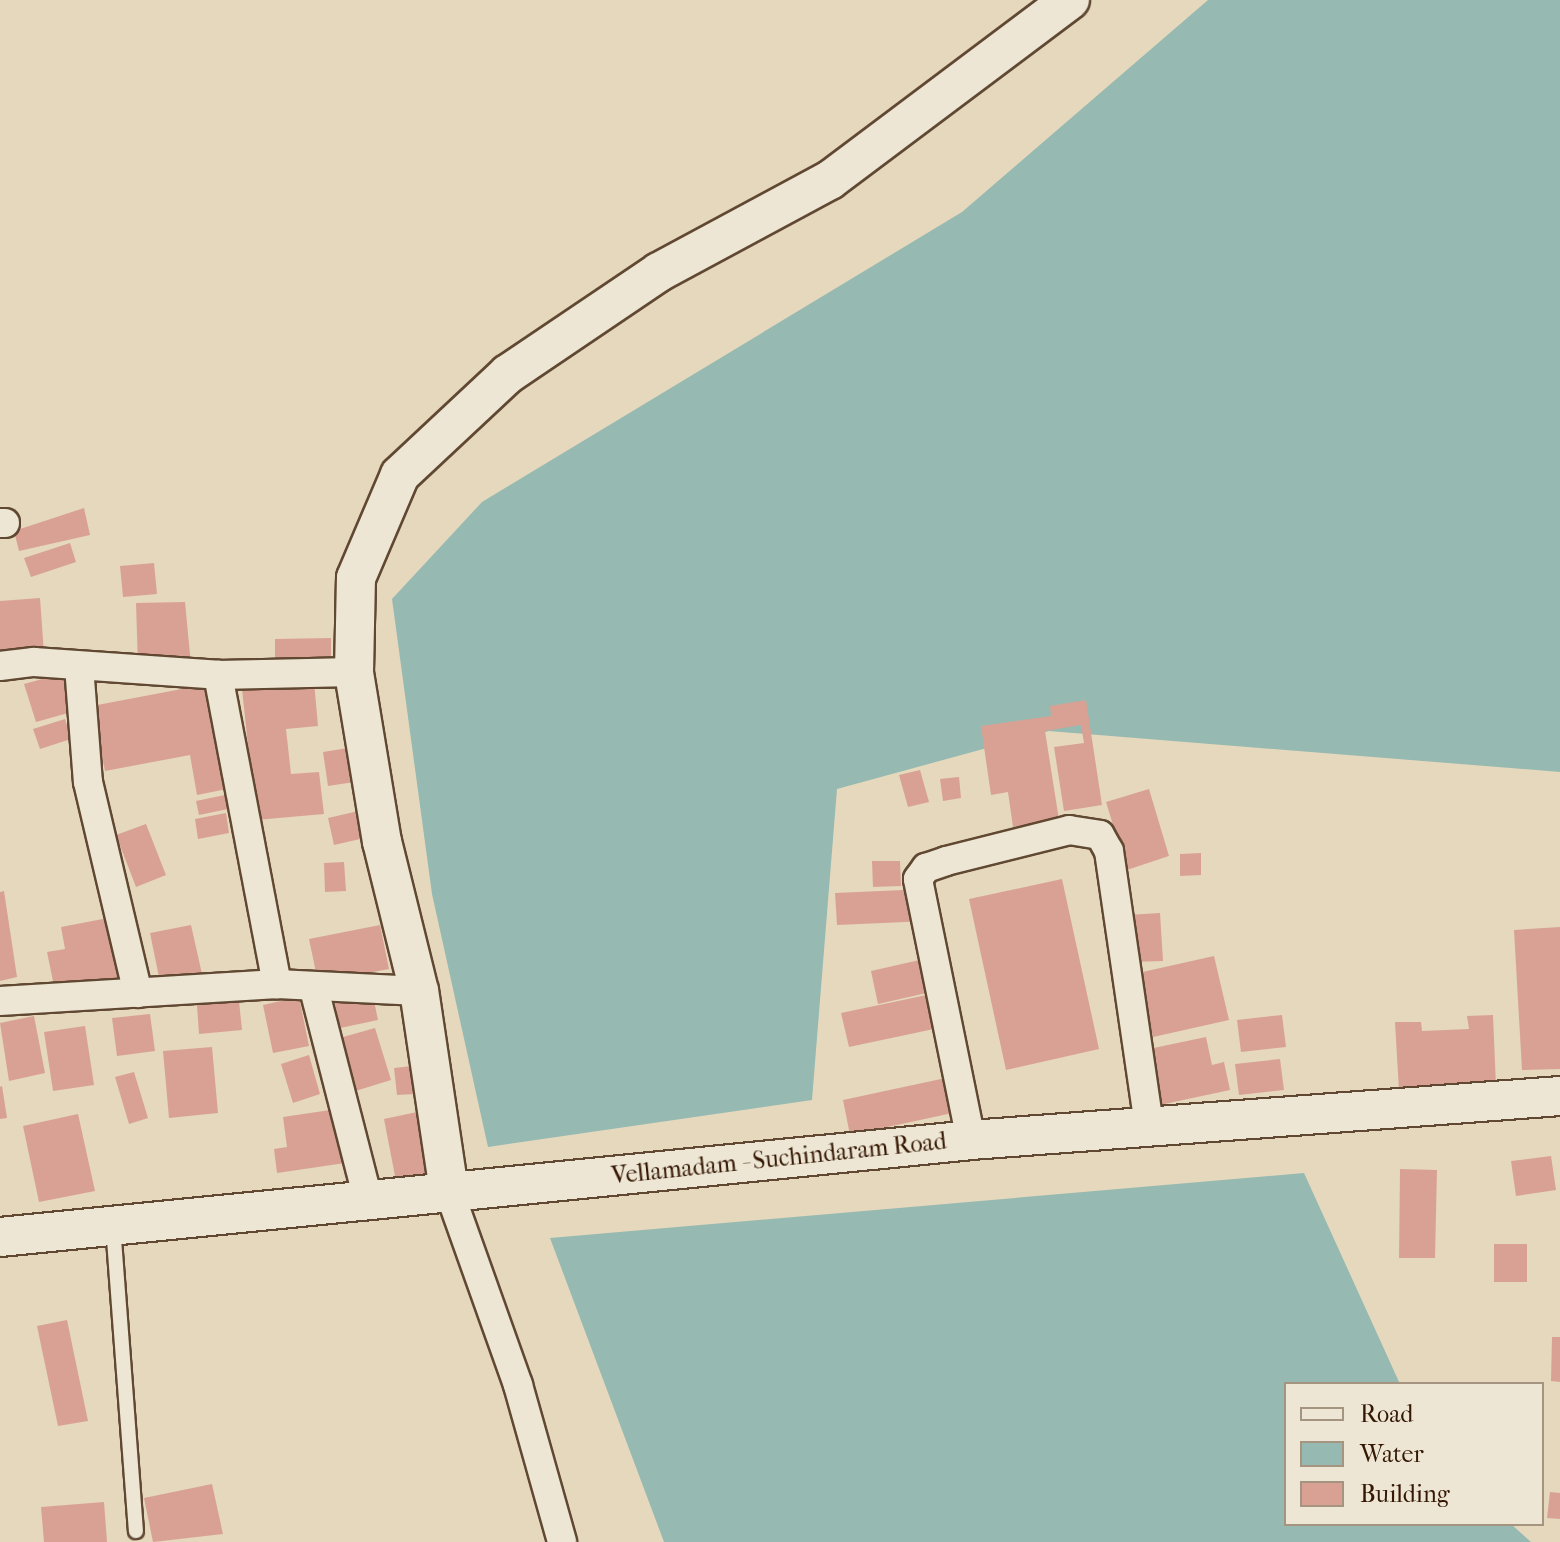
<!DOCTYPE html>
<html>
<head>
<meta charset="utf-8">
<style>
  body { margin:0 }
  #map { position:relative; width:1560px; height:1542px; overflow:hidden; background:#e5d8bd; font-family:"IM FELL French Canon",serif }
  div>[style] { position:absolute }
  .water>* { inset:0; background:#96bab1 }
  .building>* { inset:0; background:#d9a194 }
  .roads { filter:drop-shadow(2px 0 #604832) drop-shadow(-2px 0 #604832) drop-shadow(0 2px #604832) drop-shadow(0 -2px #604832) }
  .lane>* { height:14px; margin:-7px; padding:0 7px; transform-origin:7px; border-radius:7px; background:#eee6d4 }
  .street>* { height:28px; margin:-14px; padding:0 14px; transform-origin:14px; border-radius:14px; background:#eee6d4 }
  .secondary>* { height:38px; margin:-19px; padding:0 19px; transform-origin:19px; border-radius:19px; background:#eee6d4 }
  span { translate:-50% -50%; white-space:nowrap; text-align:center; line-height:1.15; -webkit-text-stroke:7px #eee6d4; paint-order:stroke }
  .street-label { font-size:24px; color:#341803 }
  .legend { position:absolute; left:1284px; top:1382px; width:260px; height:144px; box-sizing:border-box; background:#eee6d4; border:2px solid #a49480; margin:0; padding:10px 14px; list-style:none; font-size:24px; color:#341803 }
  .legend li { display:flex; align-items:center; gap:16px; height:40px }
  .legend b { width:40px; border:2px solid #a49480 }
</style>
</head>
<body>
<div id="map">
  <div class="water">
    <i style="clip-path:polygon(1208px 0,1560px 0,1560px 772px,1049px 731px,837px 789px,812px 1100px,488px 1147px,432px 894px,392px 599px,482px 502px,962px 212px)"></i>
    <i style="clip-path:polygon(1304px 1173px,1400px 1384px,1286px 1384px,1286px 1524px,1511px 1524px,1531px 1542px,664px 1542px,550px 1238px)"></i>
  </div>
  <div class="building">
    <i style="clip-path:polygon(84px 508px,90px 535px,19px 551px,14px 531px)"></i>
    <i style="clip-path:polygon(70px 543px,76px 562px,31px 577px,24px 558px)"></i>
    <i style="clip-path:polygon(154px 563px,157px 594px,123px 597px,120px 566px)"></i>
    <i style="clip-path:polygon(40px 598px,44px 654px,0 658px,0 601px)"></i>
    <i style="clip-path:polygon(185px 602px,191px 665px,138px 666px,136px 603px)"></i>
    <i style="clip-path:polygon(331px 638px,331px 663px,275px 664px,275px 639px)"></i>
    <i style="clip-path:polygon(64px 673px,75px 711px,36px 722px,24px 684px)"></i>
    <i style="clip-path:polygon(314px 681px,318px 726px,286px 729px,291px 774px,319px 772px,324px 814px,256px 820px,242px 689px)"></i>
    <i style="clip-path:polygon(208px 684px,227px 789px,197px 795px,190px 755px,105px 771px,92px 706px)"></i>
    <i style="clip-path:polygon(1086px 700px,1102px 805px,1064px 811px,1054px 747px,1084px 743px,1081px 725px,1045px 731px,1059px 820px,1013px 827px,1008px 792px,991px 795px,981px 726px,1051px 716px,1050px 706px)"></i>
    <i style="clip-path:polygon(65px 719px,71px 739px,40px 749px,33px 729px)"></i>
    <i style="clip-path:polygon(348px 748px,354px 782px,328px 786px,323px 752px)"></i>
    <i style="clip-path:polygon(920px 770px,929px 802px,908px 807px,899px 775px)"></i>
    <i style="clip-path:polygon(959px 777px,961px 798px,943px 801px,940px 779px)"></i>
    <i style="clip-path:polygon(1149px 789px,1169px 856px,1127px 870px,1106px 802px)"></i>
    <i style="clip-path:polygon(225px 795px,228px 809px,199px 815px,196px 801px)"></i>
    <i style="clip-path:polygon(363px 810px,369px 837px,334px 845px,328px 818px)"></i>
    <i style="clip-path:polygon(226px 813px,229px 833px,198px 839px,195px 819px)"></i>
    <i style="clip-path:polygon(146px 824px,166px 875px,136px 887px,116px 835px)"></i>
    <i style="clip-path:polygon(1201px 853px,1201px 875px,1180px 876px,1180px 854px)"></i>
    <i style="clip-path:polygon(872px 861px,900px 861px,901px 886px,873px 887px)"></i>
    <i style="clip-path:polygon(344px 862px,346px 891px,325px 892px,324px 863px)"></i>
    <i style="clip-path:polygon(1062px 879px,1099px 1049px,1006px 1070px,969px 899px)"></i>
    <i style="clip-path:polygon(926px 889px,928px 921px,837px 925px,835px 893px)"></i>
    <i style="clip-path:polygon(4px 891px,17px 977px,0 981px,0 892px)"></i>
    <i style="clip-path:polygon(1160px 913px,1163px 961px,1131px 962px,1128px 915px)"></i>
    <i style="clip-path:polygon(108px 918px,119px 979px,55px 991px,47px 952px,65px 949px,61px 927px)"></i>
    <i style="clip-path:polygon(191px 925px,202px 974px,160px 982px,150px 933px)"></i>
    <i style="clip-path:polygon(380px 925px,389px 969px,318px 982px,309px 939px)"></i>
    <i style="clip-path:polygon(1560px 927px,1560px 1069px,1522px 1070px,1514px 930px)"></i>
    <i style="clip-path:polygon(1214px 956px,1229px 1020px,1153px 1037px,1138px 973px)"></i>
    <i style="clip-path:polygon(924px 959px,931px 992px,878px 1004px,871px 971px)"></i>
    <i style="clip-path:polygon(941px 992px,948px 1026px,849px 1047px,841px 1013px)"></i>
    <i style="clip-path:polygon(373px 996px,378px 1020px,340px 1028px,335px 1003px)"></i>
    <i style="clip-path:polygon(299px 997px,309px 1046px,273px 1053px,263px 1005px)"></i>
    <i style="clip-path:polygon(239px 1001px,242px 1030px,199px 1034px,197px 1005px)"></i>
    <i style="clip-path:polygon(150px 1014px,155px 1051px,117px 1056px,112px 1018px)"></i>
    <i style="clip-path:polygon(1282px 1015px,1286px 1047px,1241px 1052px,1237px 1020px)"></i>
    <i style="clip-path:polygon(1493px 1015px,1496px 1086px,1399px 1091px,1395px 1022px,1421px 1022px,1422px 1031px,1469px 1029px,1467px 1016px)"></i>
    <i style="clip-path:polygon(34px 1016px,45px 1073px,9px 1081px,0 1023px)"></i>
    <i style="clip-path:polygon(85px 1026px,94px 1085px,53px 1091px,44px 1032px)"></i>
    <i style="clip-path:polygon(375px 1028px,391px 1080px,352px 1092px,336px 1039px)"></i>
    <i style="clip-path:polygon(1206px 1037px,1212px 1065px,1224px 1062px,1230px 1090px,1155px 1106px,1144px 1050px)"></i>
    <i style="clip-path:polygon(212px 1047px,218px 1113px,169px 1118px,163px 1051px)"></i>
    <i style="clip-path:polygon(309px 1055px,320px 1094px,293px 1103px,281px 1064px)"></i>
    <i style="clip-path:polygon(1280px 1059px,1284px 1090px,1239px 1095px,1235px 1064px)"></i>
    <i style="clip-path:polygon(412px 1066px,415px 1094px,397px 1095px,394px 1068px)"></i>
    <i style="clip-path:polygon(134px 1072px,148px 1118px,129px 1124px,115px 1077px)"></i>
    <i style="clip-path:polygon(955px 1076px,962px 1111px,850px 1135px,843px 1100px)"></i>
    <i style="clip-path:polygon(2px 1086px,7px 1118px,0 1119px,0 1087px)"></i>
    <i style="clip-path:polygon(337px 1109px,345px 1163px,277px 1173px,274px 1149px,287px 1147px,283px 1117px)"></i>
    <i style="clip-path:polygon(417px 1112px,430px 1174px,396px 1181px,384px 1119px)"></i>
    <i style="clip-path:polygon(78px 1114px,95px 1191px,39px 1202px,23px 1126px)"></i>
    <i style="clip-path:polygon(1551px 1156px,1556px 1190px,1516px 1196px,1511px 1161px)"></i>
    <i style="clip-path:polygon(1400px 1169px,1437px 1170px,1435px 1258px,1399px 1258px)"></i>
    <i style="clip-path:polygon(1494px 1244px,1527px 1244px,1527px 1282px,1494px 1282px)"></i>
    <i style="clip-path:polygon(67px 1320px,88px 1421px,58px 1426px,37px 1326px)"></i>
    <i style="clip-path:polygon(1552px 1337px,1560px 1337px,1560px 1382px,1551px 1381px)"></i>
    <i style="clip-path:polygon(212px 1484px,223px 1534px,153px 1542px,144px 1498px)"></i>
    <i style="clip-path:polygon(1550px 1492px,1560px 1493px,1560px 1519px,1547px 1518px)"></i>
    <i style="clip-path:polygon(104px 1502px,107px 1542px,44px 1542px,41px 1507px)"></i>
  </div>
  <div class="roads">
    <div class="lane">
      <i style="left:113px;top:1226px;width:306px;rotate:85.7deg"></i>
    </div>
    <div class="street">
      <i style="left:0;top:523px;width:5px"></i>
      <i style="left:0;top:666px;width:34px;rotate:-7deg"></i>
      <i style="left:34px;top:662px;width:184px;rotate:4deg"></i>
      <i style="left:218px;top:675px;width:136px;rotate:-1.3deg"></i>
      <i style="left:79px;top:666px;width:116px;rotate:85.6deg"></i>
      <i style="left:88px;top:782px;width:217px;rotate:76.7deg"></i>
      <i style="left:218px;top:675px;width:315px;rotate:79.2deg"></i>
      <i style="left:314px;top:989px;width:217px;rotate:75.6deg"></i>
      <i style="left:0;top:1001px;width:278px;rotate:-3.5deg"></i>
      <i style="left:277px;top:984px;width:142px;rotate:2.8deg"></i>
      <i style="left:971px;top:1140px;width:266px;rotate:-101.5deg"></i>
      <i style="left:918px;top:879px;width:14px;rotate:-54deg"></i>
      <i style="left:926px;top:868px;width:21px;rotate:-19deg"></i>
      <i style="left:946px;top:861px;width:127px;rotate:-14.1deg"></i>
      <i style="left:1069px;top:830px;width:31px;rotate:9deg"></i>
      <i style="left:1100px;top:835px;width:18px;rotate:61deg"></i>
      <i style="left:1109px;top:851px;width:278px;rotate:81.7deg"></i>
      <i style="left:449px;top:1191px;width:206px;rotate:70.4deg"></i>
      <i style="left:518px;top:1385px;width:163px;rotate:74.3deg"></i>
    </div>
    <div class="secondary">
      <i style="left:449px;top:1191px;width:202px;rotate:-98.5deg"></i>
      <i style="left:419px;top:991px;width:154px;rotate:-103.9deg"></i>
      <i style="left:382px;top:842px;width:172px;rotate:-99.4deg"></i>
      <i style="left:354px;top:672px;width:94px;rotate:-88.8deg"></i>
      <i style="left:356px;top:578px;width:112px;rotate:-66.9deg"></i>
      <i style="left:400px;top:475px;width:148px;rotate:-43.1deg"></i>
      <i style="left:508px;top:374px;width:182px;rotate:-34deg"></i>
      <i style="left:659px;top:272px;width:194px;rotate:-28.3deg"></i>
      <i style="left:830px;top:180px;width:300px;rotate:-36.9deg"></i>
      <i style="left:0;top:1237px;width:976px;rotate:-5.7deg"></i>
      <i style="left:971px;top:1140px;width:591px;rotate:-4.27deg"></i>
    </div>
  </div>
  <div class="street-label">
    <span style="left:779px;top:1159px;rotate:-6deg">Vellamadam - Suchindaram Road</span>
  </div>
  <ul class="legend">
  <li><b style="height:10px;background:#eee6d4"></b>Road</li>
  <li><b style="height:22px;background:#96bab1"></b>Water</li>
  <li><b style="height:22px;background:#d9a194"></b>Building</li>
  </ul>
</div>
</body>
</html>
